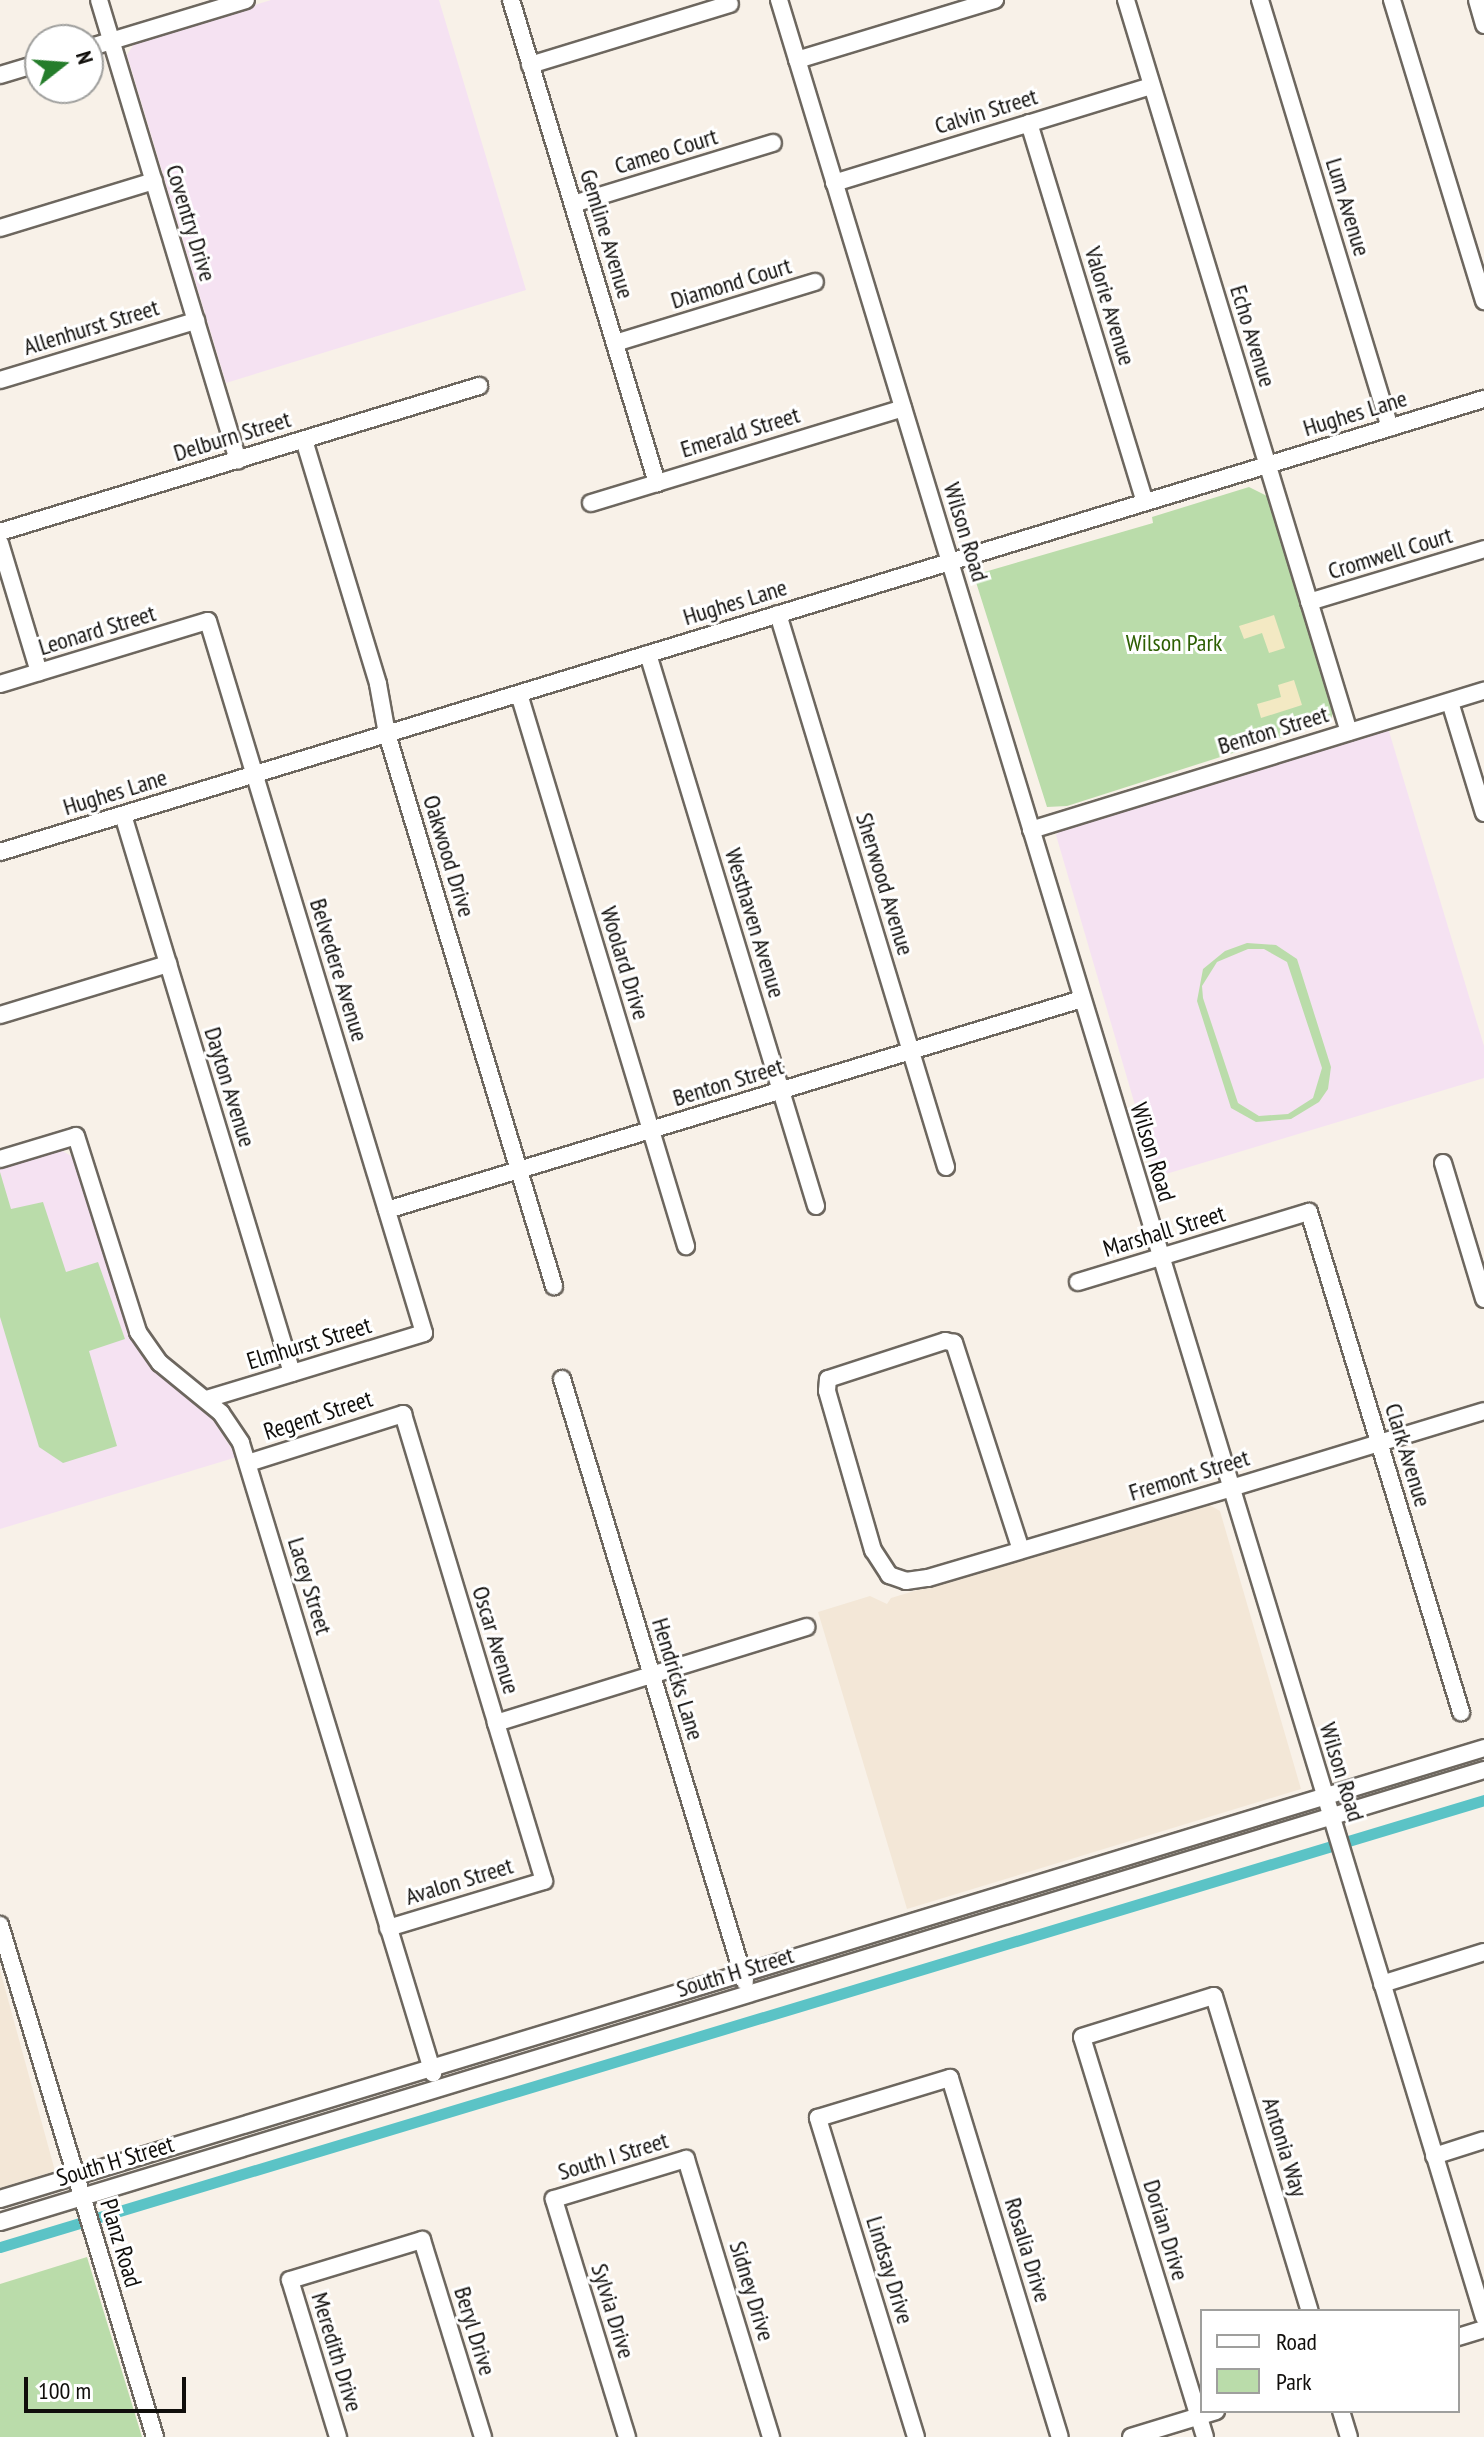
<!DOCTYPE html>
<html>
<head>
<meta charset="utf-8">
<style>
  body { margin:0 }
  #map { position:relative; width:1484px; height:2437px; overflow:hidden; background:#f8f1e8; font-family:"PT Sans Narrow",sans-serif }
  div>[style] { position:absolute }
  .built>* { inset:0; background:#f3e7d7 }
  .education>* { inset:0; background:#f5e2f2 }
  .green>* { inset:0; background:#badcaa }
  .sand>* { inset:0; background:#f3e9c3 }
  .canal>* { height:11px; margin:-5.5px; padding:0 5.5px; transform-origin:5.5px; border-radius:5.5px; background:#5bc3c6 }
  .roads { filter:drop-shadow(2px 0 #6d675f) drop-shadow(-2px 0 #6d675f) drop-shadow(0 2px #6d675f) drop-shadow(0 -2px #6d675f) }
  .minor>* { height:16px; margin:-8px; padding:0 8px; transform-origin:8px; border-radius:8px; background:#fff }
  span { translate:-50% -50%; white-space:nowrap; text-align:center; line-height:1.15; -webkit-text-stroke:6px #fff; paint-order:stroke }
  .street-label { font-size:24px; color:#100e0b }
  .park-label { font-size:24px; color:#2d5f03 }
  .legend { position:absolute; left:1200px; top:2309px; width:260px; height:104px; box-sizing:border-box; background:#fff; border:2px solid #9f9f9d; margin:0; padding:10px 14px; list-style:none; font-size:24px; color:#100e0b }
  .legend li { display:flex; align-items:center; gap:16px; height:40px }
  .legend b { width:40px; border:2px solid #9f9f9d }
  .north { position:absolute; left:24px; top:24px; width:80px; height:80px; box-sizing:border-box; background:#fff; border:2px solid #9f9f9d; border-radius:50%; rotate:73deg; font-size:22px; font-weight:700; line-height:32px; text-align:center; color:#100e0b }
  .north::after { content:''; display:block; margin:auto; width:28px; height:36px; background:#257d2b; clip-path:polygon(50% 0,100% 100%,50% 72%,0 100%) }
  .scale { position:absolute; left:24px; top:2377px; width:162px; height:36px; box-sizing:border-box; border:4px solid #100e0b; border-top:0; padding-left:10px; font-size:24px; line-height:28px; white-space:nowrap; color:#100e0b; -webkit-text-stroke:6px #fff; paint-order:stroke }
</style>
</head>
<body>
<div id="map">
  <div class="built">
    <i style="clip-path:polygon(1206px 1503px,1220px 1511px,1301px 1789px,907px 1909px,818px 1612px,870px 1596px,887px 1604px,891px 1598px)"></i>
    <i style="clip-path:polygon(0 1970px,55px 2171px,0 2188px)"></i>
  </div>
  <div class="education">
    <i style="clip-path:polygon(271px 0,439px 0,526px 290px,226px 383px,127px 55px,136px 41px)"></i>
    <i style="clip-path:polygon(1388px 728px,1484px 1046px,1484px 1078px,1156px 1177px,1056px 835px,1063px 827px)"></i>
    <i style="clip-path:polygon(59px 1149px,73px 1157px,131px 1336px,150px 1364px,205px 1408px,237px 1457px,0 1529px,0 1166px)"></i>
  </div>
  <div class="green">
    <i style="clip-path:polygon(1249px 487px,1267px 496px,1333px 713px,1330px 722px,1067px 806px,1047px 807px,975px 579px,981px 573px,1153px 523px,1152px 517px)"></i>
    <i style="clip-path:polygon(evenodd,1247px 943px,1276px 945px,1297px 959px,1331px 1067px,1328px 1089px,1319px 1102px,1291px 1119px,1256px 1122px,1231px 1108px,1197px 1001px,1203px 969px,1225px 951px,1247px 943px,1248px 949px,1264px 949px,1287px 962px,1322px 1068px,1313px 1098px,1288px 1114px,1259px 1116px,1238px 1103px,1203px 998px,1202px 986px,1217px 962px,1248px 949px)"></i>
    <i style="clip-path:polygon(0 1172px,11px 1209px,43px 1202px,66px 1272px,98px 1262px,125px 1339px,89px 1351px,117px 1446px,63px 1463px,39px 1447px,0 1317px)"></i>
    <i style="clip-path:polygon(87px 2257px,142px 2437px,0 2437px,0 2284px)"></i>
  </div>
  <div class="sand">
    <i style="clip-path:polygon(1274px 615px,1285px 648px,1269px 653px,1262px 633px,1244px 639px,1239px 626px)"></i>
    <i style="clip-path:polygon(1294px 680px,1302px 705px,1261px 718px,1257px 704px,1281px 697px,1278px 685px)"></i>
  </div>
  <div class="canal">
    <i style="left:0;top:2247px;width:1550px;rotate:-16.76deg"></i>
  </div>
  <div class="roads">
    <div class="minor">
      <i style="left:99px;top:0;width:481px;rotate:73.2deg"></i>
      <i style="left:511px;top:0;width:505px;rotate:73.18deg"></i>
      <i style="left:779px;top:0;width:2422px;rotate:73.08deg"></i>
      <i style="left:1126px;top:0;width:765px;rotate:73.06deg"></i>
      <i style="left:1260px;top:0;width:447px;rotate:73.1deg"></i>
      <i style="left:1392px;top:0;width:315px;rotate:73deg"></i>
      <i style="left:1477px;top:0;width:26px;rotate:74deg"></i>
      <i style="left:88px;top:48px;width:165px;rotate:-16.9deg"></i>
      <i style="left:797px;top:60px;width:207px;rotate:-16.9deg"></i>
      <i style="left:530px;top:65px;width:209px;rotate:-17deg"></i>
      <i style="left:0;top:75px;width:42px;rotate:-16.7deg"></i>
      <i style="left:1029px;top:123px;width:396px;rotate:73deg"></i>
      <i style="left:834px;top:183px;width:332px;rotate:-17deg"></i>
      <i style="left:573px;top:204px;width:209px;rotate:-17deg"></i>
      <i style="left:0;top:228px;width:161px;rotate:-17deg"></i>
      <i style="left:615px;top:343px;width:209px;rotate:-17deg"></i>
      <i style="left:0;top:380px;width:205px;rotate:-16.8deg"></i>
      <i style="left:304px;top:440px;width:255px;rotate:73.1deg"></i>
      <i style="left:378px;top:684px;width:51px;rotate:79.8deg"></i>
      <i style="left:387px;top:734px;width:577px;rotate:73.17deg"></i>
      <i style="left:591px;top:503px;width:326px;rotate:-16.9deg"></i>
      <i style="left:0;top:532px;width:501px;rotate:-16.95deg"></i>
      <i style="left:0;top:543px;width:135px;rotate:73.2deg"></i>
      <i style="left:1309px;top:602px;width:183px;rotate:-16.8deg"></i>
      <i style="left:778px;top:614px;width:578px;rotate:73.1deg"></i>
      <i style="left:648px;top:654px;width:577px;rotate:73.07deg"></i>
      <i style="left:0;top:684px;width:217px;rotate:-16.9deg"></i>
      <i style="left:208px;top:621px;width:744px;rotate:73.12deg"></i>
      <i style="left:424px;top:1333px;width:227px;rotate:163.1deg"></i>
      <i style="left:519px;top:694px;width:577px;rotate:73.17deg"></i>
      <i style="left:1450px;top:702px;width:116px;rotate:73deg"></i>
      <i style="left:123px;top:815px;width:583px;rotate:73.15deg"></i>
      <i style="left:1031px;top:830px;width:474px;rotate:-17.1deg"></i>
      <i style="left:0;top:852px;width:1552px;rotate:-16.98deg"></i>
      <i style="left:0;top:1015px;width:176px;rotate:-16.9deg"></i>
      <i style="left:0;top:1159px;width:79px;rotate:-16.8deg"></i>
      <i style="left:76px;top:1136px;width:206px;rotate:72.4deg"></i>
      <i style="left:138px;top:1332px;width:38px;rotate:55deg"></i>
      <i style="left:160px;top:1363px;width:79px;rotate:39.3deg"></i>
      <i style="left:221px;top:1413px;width:36px;rotate:56deg"></i>
      <i style="left:241px;top:1443px;width:659px;rotate:73.05deg"></i>
      <i style="left:1443px;top:1163px;width:142px;rotate:73.2deg"></i>
      <i style="left:387px;top:1210px;width:726px;rotate:-16.89deg"></i>
      <i style="left:1078px;top:1282px;width:241px;rotate:-16.9deg"></i>
      <i style="left:1309px;top:1212px;width:523px;rotate:73.09deg"></i>
      <i style="left:562px;top:1379px;width:630px;rotate:73.12deg"></i>
      <i style="left:248px;top:1463px;width:163px;rotate:-17.5deg"></i>
      <i style="left:403px;top:1414px;width:323px;rotate:73.2deg"></i>
      <i style="left:496px;top:1723px;width:165px;rotate:73.1deg"></i>
      <i style="left:544px;top:1881px;width:163px;rotate:163.2deg"></i>
      <i style="left:1021px;top:1550px;width:218px;rotate:-107.9deg"></i>
      <i style="left:954px;top:1343px;width:9px;rotate:-167deg"></i>
      <i style="left:945px;top:1341px;width:123px;rotate:162deg"></i>
      <i style="left:828px;top:1379px;width:12px;rotate:95deg"></i>
      <i style="left:827px;top:1391px;width:166px;rotate:73.9deg"></i>
      <i style="left:873px;top:1550px;width:30px;rotate:57deg"></i>
      <i style="left:889px;top:1575px;width:18px;rotate:19deg"></i>
      <i style="left:906px;top:1581px;width:22px;rotate:-8deg"></i>
      <i style="left:928px;top:1578px;width:316px;rotate:-16.5deg"></i>
      <i style="left:1231px;top:1488px;width:264px;rotate:-16.9deg"></i>
      <i style="left:496px;top:1723px;width:325px;rotate:-17.2deg"></i>
      <i style="left:0;top:1925px;width:535px;rotate:73.16deg"></i>
      <i style="left:1382px;top:1984px;width:107px;rotate:-17.4deg"></i>
      <i style="left:1434px;top:2156px;width:52px;rotate:-17.7deg"></i>
      <i style="left:0;top:2199px;width:1551px;rotate:-16.9deg"></i>
      <i style="left:0;top:2222px;width:1551px;rotate:-16.94deg"></i>
      <i style="left:1458px;top:2337px;width:27px;rotate:-17deg"></i>
      <i style="left:1341px;top:2411px;width:27px;rotate:73deg"></i>
      <i style="left:338px;top:2437px;width:164px;rotate:-107deg"></i>
      <i style="left:290px;top:2280px;width:138px;rotate:-16.9deg"></i>
      <i style="left:422px;top:2240px;width:206px;rotate:72.8deg"></i>
      <i style="left:627px;top:2437px;width:249px;rotate:-107.1deg"></i>
      <i style="left:554px;top:2199px;width:138px;rotate:-16.9deg"></i>
      <i style="left:686px;top:2159px;width:291px;rotate:73deg"></i>
      <i style="left:916px;top:2437px;width:334px;rotate:-107.1deg"></i>
      <i style="left:818px;top:2118px;width:138px;rotate:-16.9deg"></i>
      <i style="left:950px;top:2078px;width:375px;rotate:73deg"></i>
      <i style="left:1131px;top:2437px;width:89px;rotate:-17deg"></i>
      <i style="left:1205px;top:2437px;width:418px;rotate:-107.1deg"></i>
      <i style="left:1082px;top:2037px;width:138px;rotate:-17.3deg"></i>
      <i style="left:1214px;top:1996px;width:329px;rotate:73.1deg"></i>
    </div>
  </div>
  <div class="street-label">
    <span style="left:986px;top:111px;rotate:-17deg">Calvin Street</span>
    <span style="left:666px;top:151px;rotate:-17deg">Cameo Court</span>
    <span style="left:1348px;top:207px;rotate:73deg">Lum Avenue</span>
    <span style="left:191px;top:223px;rotate:73deg">Coventry Drive</span>
    <span style="left:607px;top:234px;rotate:73deg">Gemline Avenue</span>
    <span style="left:731px;top:283px;rotate:-17deg">Diamond Court</span>
    <span style="left:1110px;top:306px;rotate:73deg">Valorie Avenue</span>
    <span style="left:91px;top:327px;rotate:-17deg">Allenhurst Street</span>
    <span style="left:1253px;top:336px;rotate:73deg">Echo Avenue</span>
    <span style="left:1355px;top:413px;rotate:-17deg">Hughes Lane</span>
    <span style="left:740px;top:432px;rotate:-17deg">Emerald Street</span>
    <span style="left:232px;top:436px;rotate:-17deg">Delburn Street</span>
    <span style="left:966px;top:532px;rotate:73deg">Wilson Road</span>
    <span style="left:1390px;top:553px;rotate:-17deg">Cromwell Court</span>
    <span style="left:735px;top:602px;rotate:-17deg">Hughes Lane</span>
    <span style="left:97px;top:630px;rotate:-17deg">Leonard Street</span>
    <span style="left:1273px;top:730px;rotate:-17deg">Benton Street</span>
    <span style="left:115px;top:792px;rotate:-17deg">Hughes Lane</span>
    <span style="left:449px;top:856px;rotate:73deg">Oakwood Drive</span>
    <span style="left:885px;top:884px;rotate:73deg">Sherwood Avenue</span>
    <span style="left:755px;top:923px;rotate:73deg">Westhaven Avenue</span>
    <span style="left:625px;top:963px;rotate:73deg">Woolard Drive</span>
    <span style="left:339px;top:970px;rotate:73deg">Belvedere Avenue</span>
    <span style="left:728px;top:1082px;rotate:-17deg">Benton Street</span>
    <span style="left:230px;top:1087px;rotate:73deg">Dayton Avenue</span>
    <span style="left:1153px;top:1152px;rotate:73deg">Wilson Road</span>
    <span style="left:1164px;top:1231px;rotate:-17deg">Marshall Street</span>
    <span style="left:309px;top:1343px;rotate:-17deg">Elmhurst Street</span>
    <span style="left:318px;top:1415px;rotate:-18deg">Regent Street</span>
    <span style="left:1408px;top:1455px;rotate:73deg">Clark Avenue</span>
    <span style="left:1189px;top:1475px;rotate:-17deg">Fremont Street</span>
    <span style="left:310px;top:1586px;rotate:73deg">Lacey Street</span>
    <span style="left:496px;top:1640px;rotate:73deg">Oscar Avenue</span>
    <span style="left:678px;top:1679px;rotate:73deg">Hendricks Lane</span>
    <span style="left:1342px;top:1772px;rotate:73deg">Wilson Road</span>
    <span style="left:459px;top:1881px;rotate:-17deg">Avalon Street</span>
    <span style="left:735px;top:1972px;rotate:-17deg">South H Street</span>
    <span style="left:1285px;top:2147px;rotate:73deg">Antonia Way</span>
    <span style="left:613px;top:2156px;rotate:-17deg">South I Street</span>
    <span style="left:115px;top:2161px;rotate:-17deg">South H Street</span>
    <span style="left:1166px;top:2230px;rotate:73deg">Dorian Drive</span>
    <span style="left:121px;top:2243px;rotate:73deg">Planz Road</span>
    <span style="left:1028px;top:2250px;rotate:73deg">Rosalia Drive</span>
    <span style="left:890px;top:2270px;rotate:73deg">Lindsay Drive</span>
    <span style="left:752px;top:2291px;rotate:73deg">Sidney Drive</span>
    <span style="left:613px;top:2311px;rotate:73deg">Sylvia Drive</span>
    <span style="left:475px;top:2331px;rotate:73deg">Beryl Drive</span>
    <span style="left:337px;top:2352px;rotate:73deg">Meredith Drive</span>
  </div>
  <div class="park-label">
    <span style="left:1174px;top:643px">Wilson Park</span>
  </div>
  <ul class="legend">
  <li><b style="height:10px;background:#fff"></b>Road</li>
  <li><b style="height:22px;background:#badcaa"></b>Park</li>
  </ul>
  <div class="north">N</div>
  <div class="scale">100 m</div>
</div>
</body>
</html>
